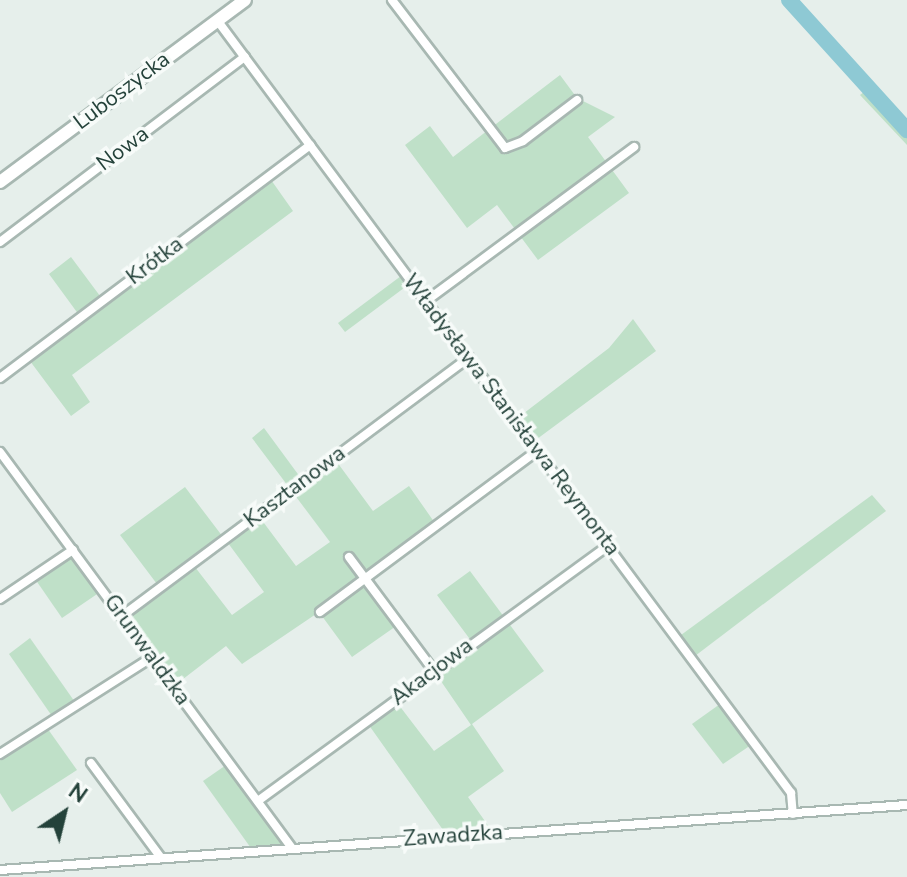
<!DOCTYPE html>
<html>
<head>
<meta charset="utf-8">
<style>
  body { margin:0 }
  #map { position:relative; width:907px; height:877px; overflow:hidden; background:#e6efeb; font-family:"Nunito Sans",sans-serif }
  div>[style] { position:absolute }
  .green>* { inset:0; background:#bfe0c8 }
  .river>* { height:16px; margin:-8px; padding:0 8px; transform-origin:8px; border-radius:8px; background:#8ec9d4 }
  .roads { filter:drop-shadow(2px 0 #a8b8b2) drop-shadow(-2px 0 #a8b8b2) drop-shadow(0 2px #a8b8b2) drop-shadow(0 -2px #a8b8b2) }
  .street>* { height:8px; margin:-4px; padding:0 4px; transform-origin:4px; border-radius:4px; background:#fff }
  .secondary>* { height:12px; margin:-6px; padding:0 6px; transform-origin:6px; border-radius:6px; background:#fff }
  span { translate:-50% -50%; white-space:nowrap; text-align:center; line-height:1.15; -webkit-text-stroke:7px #f7fbf9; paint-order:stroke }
  .street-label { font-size:22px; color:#24423a }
  .north { position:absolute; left:24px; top:773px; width:80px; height:80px; -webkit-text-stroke:6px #f7fbf9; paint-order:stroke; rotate:35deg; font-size:22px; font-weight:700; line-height:32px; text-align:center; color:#24423a }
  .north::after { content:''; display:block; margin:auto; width:28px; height:36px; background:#24423a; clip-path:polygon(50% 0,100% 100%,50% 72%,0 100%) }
</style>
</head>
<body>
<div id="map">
  <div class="green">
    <i style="clip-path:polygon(560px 75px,577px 98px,615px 117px,588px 137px,629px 193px,538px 260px,497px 205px,467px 228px,405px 145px,430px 126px,453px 157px)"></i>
    <i style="clip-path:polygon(869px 88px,907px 130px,907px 145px,860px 95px)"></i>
    <i style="clip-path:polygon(269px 177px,293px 211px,72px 375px,90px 402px,71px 416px,27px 357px,79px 315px,49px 274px,71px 257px,103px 300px)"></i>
    <i style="clip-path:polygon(405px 273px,412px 282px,345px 332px,338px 323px)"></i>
    <i style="clip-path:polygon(633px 319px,656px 351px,537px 439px,515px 420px,609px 348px)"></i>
    <i style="clip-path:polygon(264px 428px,303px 481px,334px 458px,373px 511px,409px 486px,437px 526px,367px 578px,399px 624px,352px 657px,319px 612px,242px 664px,226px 646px,174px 686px,122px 616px,160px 588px,120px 535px,185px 487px,223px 537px,165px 584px,195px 567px,232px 615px,264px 592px,228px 543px,258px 515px,296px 566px,330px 542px,252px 438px)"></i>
    <i style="clip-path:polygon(872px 495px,886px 511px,695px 656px,681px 635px)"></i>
    <i style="clip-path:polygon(73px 550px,103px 590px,62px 618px,33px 576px)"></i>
    <i style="clip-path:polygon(470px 571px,544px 671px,472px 724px,504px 771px,468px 797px,494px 834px,448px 837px,366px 721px,395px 700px,434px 751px,471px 725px,434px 671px,472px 642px,437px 595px)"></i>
    <i style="clip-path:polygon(30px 638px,77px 705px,54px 719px,9px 654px)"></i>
    <i style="clip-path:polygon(720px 704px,751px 745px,723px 764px,692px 724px)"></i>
    <i style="clip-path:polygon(45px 725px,77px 770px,12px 812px,0 793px,0 754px)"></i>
    <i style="clip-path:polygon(229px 763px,292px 848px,253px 851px,203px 781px)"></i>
  </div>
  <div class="river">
    <i style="left:789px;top:0;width:176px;rotate:47.8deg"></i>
  </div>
  <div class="roads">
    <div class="street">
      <i style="left:392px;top:0;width:186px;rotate:52.6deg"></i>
      <i style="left:505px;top:148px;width:19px;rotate:-21deg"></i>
      <i style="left:523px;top:141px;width:68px;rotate:-37.2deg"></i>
      <i style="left:217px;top:20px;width:963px;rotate:53.4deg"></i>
      <i style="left:791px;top:793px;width:21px;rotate:85deg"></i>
      <i style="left:0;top:242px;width:307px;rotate:-37.1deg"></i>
      <i style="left:426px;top:301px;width:259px;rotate:-36.5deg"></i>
      <i style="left:0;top:378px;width:388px;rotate:-36.9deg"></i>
      <i style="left:0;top:452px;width:492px;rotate:53.6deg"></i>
      <i style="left:349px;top:557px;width:142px;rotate:53.3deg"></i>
      <i style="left:0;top:599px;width:88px;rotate:-33.9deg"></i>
      <i style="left:320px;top:612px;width:270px;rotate:-36.6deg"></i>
      <i style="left:122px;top:616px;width:433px;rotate:-36.7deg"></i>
      <i style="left:0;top:754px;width:180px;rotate:-32.5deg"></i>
      <i style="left:91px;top:763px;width:118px;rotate:53.6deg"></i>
      <i style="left:258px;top:801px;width:433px;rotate:-36.1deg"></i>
      <i style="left:0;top:870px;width:909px;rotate:-4.1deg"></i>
    </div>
    <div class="secondary">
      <i style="left:0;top:182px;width:305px;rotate:-36.6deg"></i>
    </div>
  </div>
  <div class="street-label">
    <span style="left:122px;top:91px;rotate:-37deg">Luboszycka</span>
    <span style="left:123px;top:149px;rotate:-37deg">Nowa</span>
    <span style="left:155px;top:261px;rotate:-37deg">Krótka</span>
    <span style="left:511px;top:415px;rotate:53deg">Władysława Stanisława Reymonta</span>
    <span style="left:295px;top:487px;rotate:-37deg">Kasztanowa</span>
    <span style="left:147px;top:650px;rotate:54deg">Grunwaldzka</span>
    <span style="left:432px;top:672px;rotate:-37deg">Akacjowa</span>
    <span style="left:453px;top:836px;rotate:-4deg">Zawadzka</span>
  </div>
  <div class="north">N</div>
</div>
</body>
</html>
